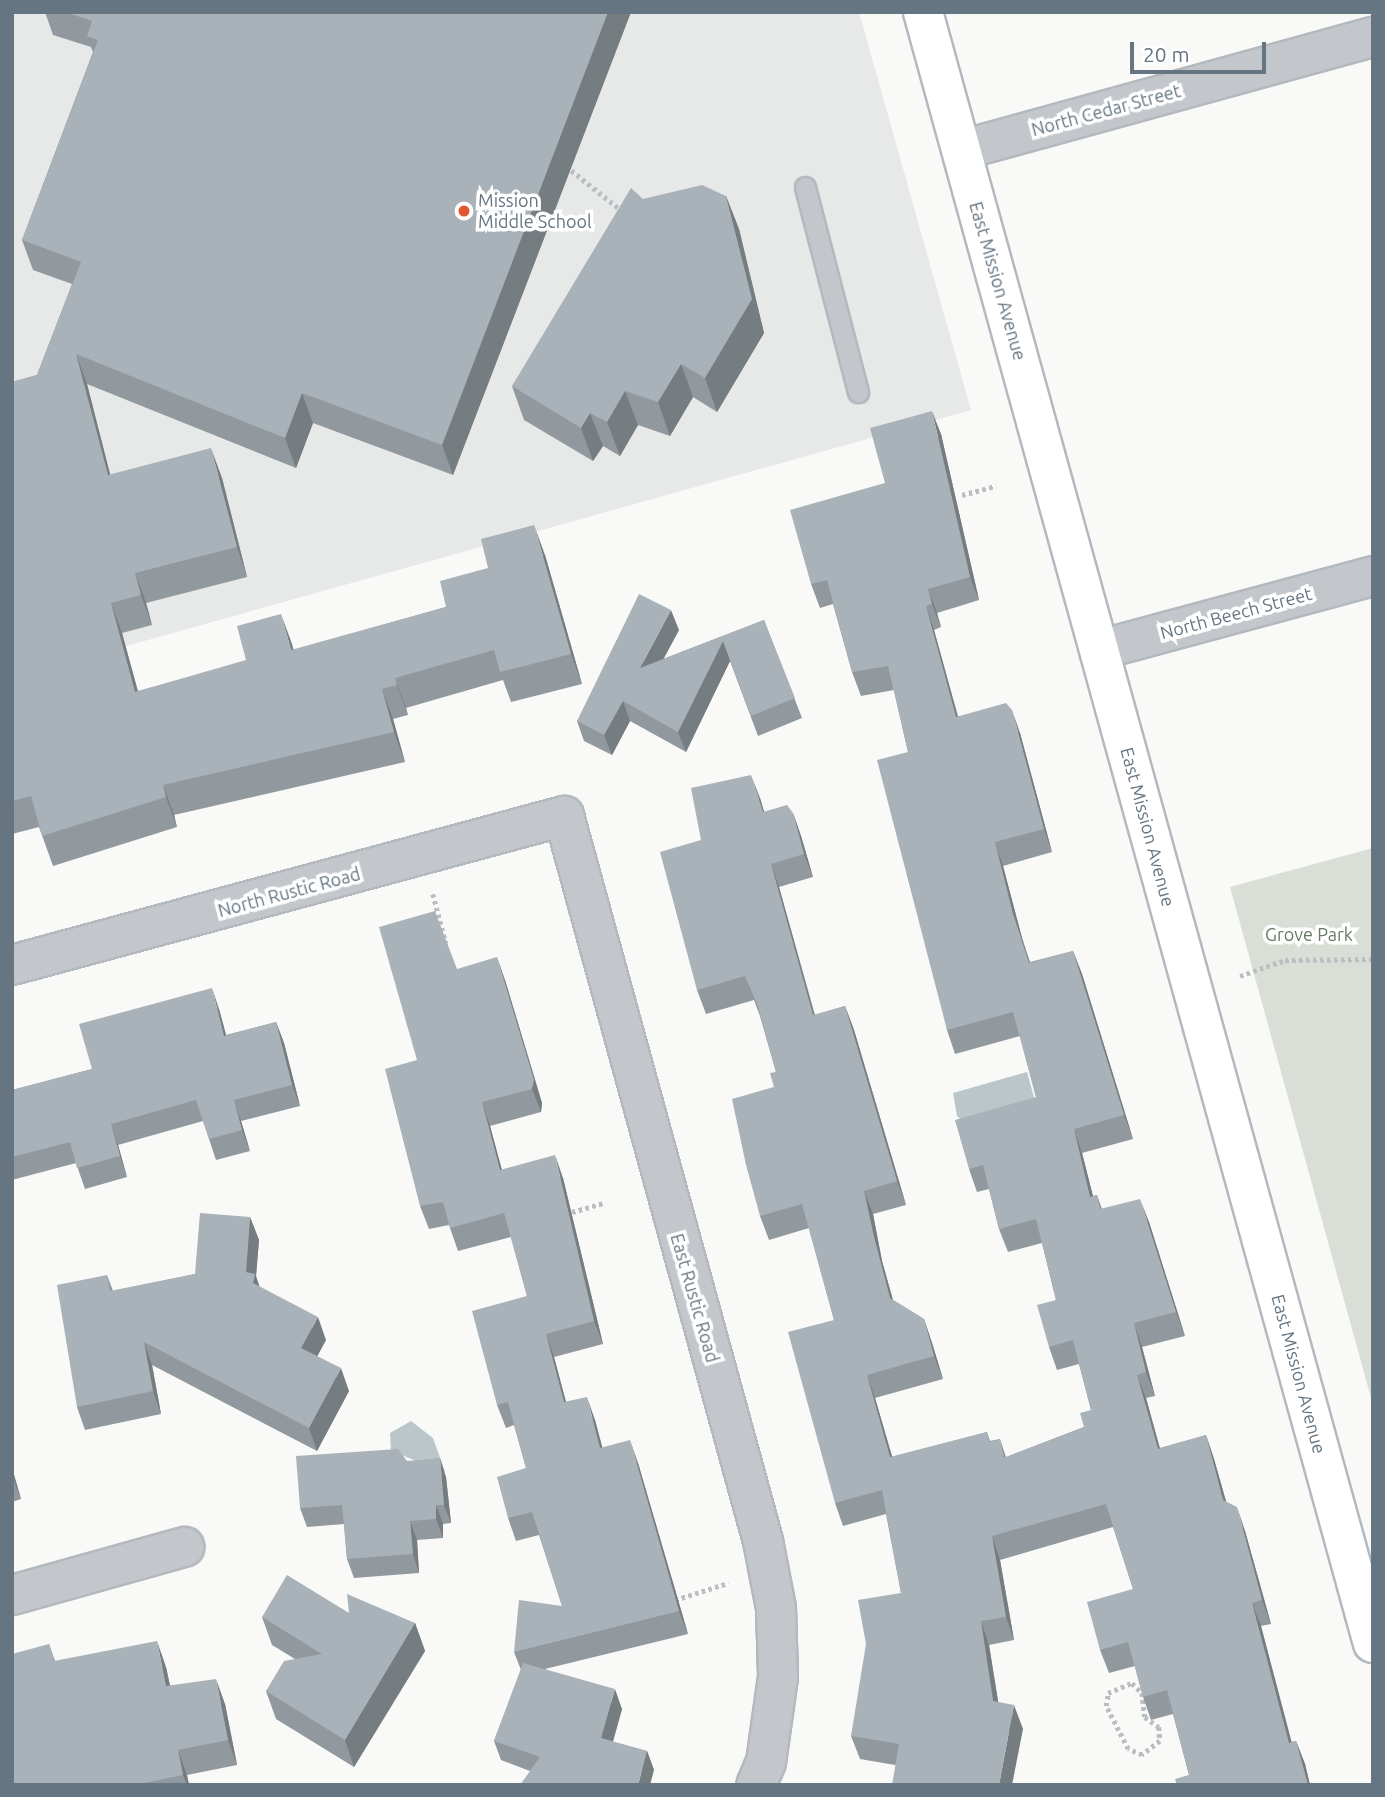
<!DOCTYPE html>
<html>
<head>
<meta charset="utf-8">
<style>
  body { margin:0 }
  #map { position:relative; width:1385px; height:1797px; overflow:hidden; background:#f9f9f7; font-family:Ubuntu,sans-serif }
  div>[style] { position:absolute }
  .built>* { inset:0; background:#e7e8e8 }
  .green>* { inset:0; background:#d9ded6 }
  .water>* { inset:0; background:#bac6ca }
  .path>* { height:4.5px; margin-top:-2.25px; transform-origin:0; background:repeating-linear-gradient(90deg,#bbbec1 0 3.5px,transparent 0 7px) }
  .roads { filter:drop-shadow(2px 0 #b3b9be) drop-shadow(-2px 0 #b3b9be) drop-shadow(0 2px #b3b9be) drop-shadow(0 -2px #b3b9be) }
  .lane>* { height:19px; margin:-9.5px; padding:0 9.5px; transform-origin:9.5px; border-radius:9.5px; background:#c3c7cb }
  .street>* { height:38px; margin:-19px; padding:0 19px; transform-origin:19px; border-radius:19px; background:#c3c7cb }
  .secondary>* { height:38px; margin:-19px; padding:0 19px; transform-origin:19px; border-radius:19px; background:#fff }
  .wall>* { inset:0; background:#91999e }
  .shaded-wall>* { inset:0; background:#767d81 }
  .building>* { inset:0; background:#a9b2b8 }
  .dots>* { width:19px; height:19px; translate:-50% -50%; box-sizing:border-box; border:4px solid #fff; border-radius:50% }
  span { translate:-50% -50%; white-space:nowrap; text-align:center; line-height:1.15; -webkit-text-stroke:7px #fff; paint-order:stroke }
  .street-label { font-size:18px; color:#657582 }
  .poi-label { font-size:18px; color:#657582 }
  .left { translate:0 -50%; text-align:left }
  .park-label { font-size:18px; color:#677a64 }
  .frame { position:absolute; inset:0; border:14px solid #657582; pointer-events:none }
  .scale { position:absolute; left:1130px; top:42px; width:136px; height:32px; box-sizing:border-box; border:4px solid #657582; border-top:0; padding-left:9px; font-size:21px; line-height:24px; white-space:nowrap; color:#657582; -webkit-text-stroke:5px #fff; paint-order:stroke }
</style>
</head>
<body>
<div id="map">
  <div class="built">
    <i style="clip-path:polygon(12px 12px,859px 12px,971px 410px,12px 678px)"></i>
  </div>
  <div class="green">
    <i style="clip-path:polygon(1373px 848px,1373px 1405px,1230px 887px)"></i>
  </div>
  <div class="water">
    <i style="clip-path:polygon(1027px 1072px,1035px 1101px,965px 1123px,957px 1116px,953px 1093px)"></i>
    <i style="clip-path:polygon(411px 1421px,433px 1438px,445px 1472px,391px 1451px,390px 1433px)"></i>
  </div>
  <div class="path">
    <i style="left:566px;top:166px;width:72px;rotate:38.8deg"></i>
    <i style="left:962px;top:495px;width:35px;rotate:-15deg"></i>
    <i style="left:433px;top:894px;width:51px;rotate:75.1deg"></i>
    <i style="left:1240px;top:976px;width:48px;rotate:-19.6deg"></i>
    <i style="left:1285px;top:960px;width:88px;rotate:-0.7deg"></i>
    <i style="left:572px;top:1212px;width:33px;rotate:-16deg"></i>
    <i style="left:675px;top:1600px;width:56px;rotate:-17.8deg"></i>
    <i style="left:1132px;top:1683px;width:14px;rotate:45deg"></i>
    <i style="left:1142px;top:1693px;width:24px;rotate:83deg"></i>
    <i style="left:1145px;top:1717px;width:17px;rotate:36deg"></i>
    <i style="left:1159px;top:1727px;width:14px;rotate:86deg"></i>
    <i style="left:1160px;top:1741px;width:23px;rotate:142deg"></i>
    <i style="left:1142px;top:1755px;width:15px;rotate:-157deg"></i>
    <i style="left:1128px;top:1749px;width:48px;rotate:-117.1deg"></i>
    <i style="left:1106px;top:1706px;width:13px;rotate:-81deg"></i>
    <i style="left:1108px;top:1693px;width:26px;rotate:-23deg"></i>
  </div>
  <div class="roads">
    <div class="lane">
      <i style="left:805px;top:187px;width:212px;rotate:75.5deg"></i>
    </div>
    <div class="street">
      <i style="left:962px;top:150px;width:426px;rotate:-15.4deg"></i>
      <i style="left:1099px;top:650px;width:284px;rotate:-15.1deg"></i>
      <i style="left:12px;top:965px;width:572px;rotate:-15.11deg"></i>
      <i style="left:564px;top:816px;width:752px;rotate:74.65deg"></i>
      <i style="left:763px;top:1541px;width:68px;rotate:79deg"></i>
      <i style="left:776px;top:1608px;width:69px;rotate:88.3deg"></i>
      <i style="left:778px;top:1677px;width:86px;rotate:98deg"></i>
      <i style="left:766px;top:1762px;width:25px;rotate:113deg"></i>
      <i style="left:12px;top:1595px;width:179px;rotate:-15.6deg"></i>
    </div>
    <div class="secondary">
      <i style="left:923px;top:12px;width:1692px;rotate:74.58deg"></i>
    </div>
  </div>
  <div class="wall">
    <i style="clip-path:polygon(45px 12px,631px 12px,453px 475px,313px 423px,296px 468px,87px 384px,110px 475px,222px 478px,247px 577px,146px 603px,152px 625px,122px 633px,138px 691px,293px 650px,446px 607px,545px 555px,582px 684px,511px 702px,503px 680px,406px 708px,408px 715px,393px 719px,405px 762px,174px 815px,177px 827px,53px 866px,39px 827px,12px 834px,12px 382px,37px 375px,72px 284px,33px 270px,22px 240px,93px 52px,91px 47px,53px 35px)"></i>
    <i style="clip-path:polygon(726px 196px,739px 229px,764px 333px,717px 412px,693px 397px,670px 436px,638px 425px,620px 456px,603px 446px,593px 461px,524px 420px,512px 386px,643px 199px)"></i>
    <i style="clip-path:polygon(941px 434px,979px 600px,937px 613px,941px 627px,934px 630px,958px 716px,1020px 733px,1052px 852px,1003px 866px,1022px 938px,1030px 962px,1073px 951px,1082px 974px,1133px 1139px,1082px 1153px,1093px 1196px,1097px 1195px,1102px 1209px,1149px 1222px,1185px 1336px,1142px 1347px,1155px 1396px,1146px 1398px,1160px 1448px,1206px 1435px,1214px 1459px,1226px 1501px,1245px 1531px,1271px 1624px,1261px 1626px,1291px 1742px,1296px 1741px,1305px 1764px,1310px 1785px,1177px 1785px,1189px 1775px,1173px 1714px,1151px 1720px,1143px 1697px,1135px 1666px,1109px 1673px,1100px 1650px,1133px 1589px,1113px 1527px,1000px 1560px,1014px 1640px,989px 1645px,998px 1702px,1023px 1729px,895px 1765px,860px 1759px,851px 1736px,901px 1593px,886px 1514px,843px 1526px,835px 1503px,834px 1320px,809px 1228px,769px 1240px,760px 1216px,776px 1072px,760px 1016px,754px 1000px,706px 1014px,697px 990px,701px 840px,760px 798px,764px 812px,793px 813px,801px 836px,813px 877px,779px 887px,815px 1015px,845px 1006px,854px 1030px,906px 1205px,873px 1214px,882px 1261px,893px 1300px,924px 1319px,932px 1343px,943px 1379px,875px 1398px,892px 1457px,987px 1432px,990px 1441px,1000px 1439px,1006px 1457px,1084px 1427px,1091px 1410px,1079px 1364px,1057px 1370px,1049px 1347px,1056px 1300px,1042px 1243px,1008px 1252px,999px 1229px,989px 1189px,977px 1192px,969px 1169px,1036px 1097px,1020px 1036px,955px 1054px,947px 1030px,908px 752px,894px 690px,861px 696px,852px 672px,833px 604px,820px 608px,811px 584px,885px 483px)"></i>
    <i style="clip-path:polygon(764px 620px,802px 718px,758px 736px,730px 661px,686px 752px,630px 721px,612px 755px,584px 741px,577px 721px,679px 630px,663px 659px)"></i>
    <i style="clip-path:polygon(457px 969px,505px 980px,542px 1103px,541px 1112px,490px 1126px,502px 1170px,563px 1178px,603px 1344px,554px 1357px,566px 1402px,595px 1420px,602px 1448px,638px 1463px,688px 1634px,545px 1669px,622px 1709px,613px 1742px,647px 1751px,654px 1770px,530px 1771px,501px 1760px,494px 1741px,521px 1670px,514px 1652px,562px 1606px,539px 1535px,516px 1541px,508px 1518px,526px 1468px,514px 1425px,506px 1428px,497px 1405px,527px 1296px,511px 1237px,458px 1251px,449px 1225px,429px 1229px,420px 1206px,417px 1060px)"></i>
    <i style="clip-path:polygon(219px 1009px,226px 1035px,276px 1022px,284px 1043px,300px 1106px,241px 1121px,250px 1151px,216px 1160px,203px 1121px,118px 1145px,127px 1177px,85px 1189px,76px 1163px,12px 1180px,12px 1090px,92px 1069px)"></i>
    <i style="clip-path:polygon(250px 1217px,259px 1240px,256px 1276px,259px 1286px,326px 1340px,317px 1356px,349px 1391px,317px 1451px,152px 1365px,161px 1414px,85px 1430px,77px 1407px,107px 1275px,113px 1291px,195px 1274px)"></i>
    <i style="clip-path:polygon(407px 1461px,446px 1477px,451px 1523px,443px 1524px,443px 1538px,417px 1540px,419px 1573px,354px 1578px,347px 1559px,344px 1524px,307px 1527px,300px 1508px)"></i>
    <i style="clip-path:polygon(12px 1468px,21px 1499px,12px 1502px)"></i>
    <i style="clip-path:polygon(349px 1613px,415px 1623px,425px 1651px,354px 1767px,276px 1719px,266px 1691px,295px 1659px,272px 1645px,262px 1617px)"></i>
    <i style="clip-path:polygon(49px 1644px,55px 1661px,166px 1667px,170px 1685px,225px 1704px,237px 1765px,187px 1775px,189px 1785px,12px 1785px)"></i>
  </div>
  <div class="shaded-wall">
    <i style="clip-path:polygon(608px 12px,631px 12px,453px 475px,442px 445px)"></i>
    <i style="clip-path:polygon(726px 196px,739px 229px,764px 333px,717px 412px,705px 378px)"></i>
    <i style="clip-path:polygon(76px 354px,87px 384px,118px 505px,108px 475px)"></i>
    <i style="clip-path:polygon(681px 364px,693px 397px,670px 436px,658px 402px)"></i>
    <i style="clip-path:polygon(625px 391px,638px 425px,620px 456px,607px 422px)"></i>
    <i style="clip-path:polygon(302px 393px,313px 423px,296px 468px,285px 438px)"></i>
    <i style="clip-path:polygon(932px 411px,941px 434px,979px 600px,970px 577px)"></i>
    <i style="clip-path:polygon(590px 413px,603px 446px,593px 461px,581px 428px)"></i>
    <i style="clip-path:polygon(211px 448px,222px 478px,247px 577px,237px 547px)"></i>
    <i style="clip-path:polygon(534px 525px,545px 555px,582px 684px,571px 654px)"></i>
    <i style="clip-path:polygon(135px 573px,146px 603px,152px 625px,141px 595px)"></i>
    <i style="clip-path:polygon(928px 589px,937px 613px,941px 627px,932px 604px)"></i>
    <i style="clip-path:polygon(111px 603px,122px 633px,146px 722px,135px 692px)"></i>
    <i style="clip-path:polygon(926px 606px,934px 630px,964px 740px,956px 717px)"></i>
    <i style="clip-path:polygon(671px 610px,679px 630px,648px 688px,640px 668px)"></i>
    <i style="clip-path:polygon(281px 614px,292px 644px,302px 680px,291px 650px)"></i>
    <i style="clip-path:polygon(723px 641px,730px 661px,686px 752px,678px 732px)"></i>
    <i style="clip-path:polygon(395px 678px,406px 708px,408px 715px,397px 685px)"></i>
    <i style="clip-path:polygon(382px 689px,393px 719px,405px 762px,394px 732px)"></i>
    <i style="clip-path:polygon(623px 701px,630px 721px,612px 755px,604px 735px)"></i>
    <i style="clip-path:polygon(1012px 710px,1020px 733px,1052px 852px,1044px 829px)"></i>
    <i style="clip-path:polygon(751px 775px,760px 798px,771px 835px,763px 812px)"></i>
    <i style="clip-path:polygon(163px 785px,174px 815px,177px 827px,166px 797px)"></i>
    <i style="clip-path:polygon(793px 813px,801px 836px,813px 877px,804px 854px)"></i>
    <i style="clip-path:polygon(995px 842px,1003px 866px,1022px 938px,1037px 986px,1013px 914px)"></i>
    <i style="clip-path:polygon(771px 864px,779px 887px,821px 1039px,813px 1015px)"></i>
    <i style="clip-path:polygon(1073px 951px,1082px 974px,1133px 1139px,1124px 1115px)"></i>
    <i style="clip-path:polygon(497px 957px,505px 980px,542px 1103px,541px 1112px,532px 1089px)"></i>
    <i style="clip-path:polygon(212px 988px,219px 1009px,232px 1057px,224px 1036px)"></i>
    <i style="clip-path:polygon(845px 1006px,854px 1030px,906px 1205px,897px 1181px)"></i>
    <i style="clip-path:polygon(276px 1022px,284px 1043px,300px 1106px,292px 1085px)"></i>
    <i style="clip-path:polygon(234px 1100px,241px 1121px,250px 1151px,242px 1130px)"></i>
    <i style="clip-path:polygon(482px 1102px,490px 1126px,508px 1193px,500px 1170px)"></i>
    <i style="clip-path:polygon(111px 1124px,118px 1145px,127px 1177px,120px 1156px)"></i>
    <i style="clip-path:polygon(1074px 1129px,1082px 1153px,1099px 1220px,1090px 1197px)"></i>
    <i style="clip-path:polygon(555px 1155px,563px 1178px,603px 1344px,594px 1321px)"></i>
    <i style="clip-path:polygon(864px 1191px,873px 1214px,882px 1261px,899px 1322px,890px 1298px,874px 1237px)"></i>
    <i style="clip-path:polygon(1140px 1199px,1149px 1222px,1185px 1336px,1176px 1312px)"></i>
    <i style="clip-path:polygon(250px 1217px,259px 1240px,256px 1276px,263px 1297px,246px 1272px)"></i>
    <i style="clip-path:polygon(318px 1317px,326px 1340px,310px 1370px,301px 1348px)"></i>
    <i style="clip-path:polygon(924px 1319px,932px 1343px,943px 1379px,934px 1356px)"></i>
    <i style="clip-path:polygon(1134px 1323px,1142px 1347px,1155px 1396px,1146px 1372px)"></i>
    <i style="clip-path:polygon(546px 1334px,554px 1357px,572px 1425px,564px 1402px)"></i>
    <i style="clip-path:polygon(144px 1342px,152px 1365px,161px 1414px,153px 1391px)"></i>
    <i style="clip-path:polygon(341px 1368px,349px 1391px,317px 1451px,309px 1428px)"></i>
    <i style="clip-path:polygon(867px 1375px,875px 1398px,899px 1480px,890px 1457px)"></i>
    <i style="clip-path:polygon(1137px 1375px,1146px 1398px,1166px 1472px,1158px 1449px)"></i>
    <i style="clip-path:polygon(587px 1397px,595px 1420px,609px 1472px,600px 1448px)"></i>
    <i style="clip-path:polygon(1206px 1435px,1214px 1459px,1232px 1523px,1223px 1500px)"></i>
    <i style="clip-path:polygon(630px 1440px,638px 1463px,688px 1634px,679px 1611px)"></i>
    <i style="clip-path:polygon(440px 1458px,446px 1477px,451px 1523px,444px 1505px)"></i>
    <i style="clip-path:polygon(12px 1468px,21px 1499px,12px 1476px)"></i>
    <i style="clip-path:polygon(436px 1505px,443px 1524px,443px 1538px,436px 1519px)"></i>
    <i style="clip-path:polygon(1237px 1507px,1245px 1531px,1271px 1624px,1262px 1600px)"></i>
    <i style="clip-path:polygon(410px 1521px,417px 1540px,419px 1573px,413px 1554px)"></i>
    <i style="clip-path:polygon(992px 1536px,1000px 1560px,1014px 1640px,1006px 1617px)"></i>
    <i style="clip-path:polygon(1252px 1603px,1261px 1626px,1298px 1766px,1289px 1743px)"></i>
    <i style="clip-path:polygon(981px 1621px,989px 1645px,1002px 1725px,993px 1701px)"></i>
    <i style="clip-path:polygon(415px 1623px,425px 1651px,354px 1767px,345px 1740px)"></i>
    <i style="clip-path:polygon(157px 1641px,166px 1667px,175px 1711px,166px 1686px)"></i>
    <i style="clip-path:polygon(216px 1679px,225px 1704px,237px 1765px,228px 1740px)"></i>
    <i style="clip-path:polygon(615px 1689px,622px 1709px,608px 1758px,601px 1738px)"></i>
    <i style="clip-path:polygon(1014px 1705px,1023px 1729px,1012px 1785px,999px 1785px)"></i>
    <i style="clip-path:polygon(1296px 1741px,1305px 1764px,1310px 1785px,1308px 1785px)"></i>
    <i style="clip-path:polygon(178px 1750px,187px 1775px,189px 1785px,187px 1785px,183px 1775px)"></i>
    <i style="clip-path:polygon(647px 1751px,654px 1770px,650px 1785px,638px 1785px)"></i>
  </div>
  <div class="building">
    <i style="clip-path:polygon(65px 12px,608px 12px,442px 445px,302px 393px,285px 438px,76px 354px,108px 475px,211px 448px,237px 547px,135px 573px,141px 595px,111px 603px,135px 692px,246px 660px,237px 626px,281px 614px,291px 650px,446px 607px,440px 581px,488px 568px,481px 539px,534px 525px,571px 654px,500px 672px,494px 650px,395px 678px,397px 685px,382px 689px,394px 732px,163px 785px,166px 797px,42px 836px,31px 796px,12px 801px,12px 382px,37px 375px,81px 262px,22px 240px,98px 40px,87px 36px,92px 21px)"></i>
    <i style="clip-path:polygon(702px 185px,726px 196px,752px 299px,705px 378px,681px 364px,658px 402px,625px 391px,607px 422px,590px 413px,581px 428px,512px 386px,631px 188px,643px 199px)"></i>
    <i style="clip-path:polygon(932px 411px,970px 577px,928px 589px,932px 604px,926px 606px,956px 717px,1006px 703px,1012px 710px,1044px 829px,995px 842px,1013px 914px,1029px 963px,1073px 951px,1124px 1115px,1074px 1129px,1090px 1197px,1097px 1195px,1100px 1209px,1140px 1199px,1176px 1312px,1134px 1323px,1146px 1372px,1137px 1375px,1158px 1449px,1206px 1435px,1223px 1500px,1237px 1507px,1262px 1600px,1252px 1603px,1289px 1743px,1296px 1741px,1308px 1785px,1177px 1785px,1175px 1779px,1189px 1775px,1167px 1690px,1143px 1697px,1128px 1642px,1100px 1650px,1087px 1602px,1133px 1589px,1106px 1504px,992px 1536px,1006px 1617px,981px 1621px,993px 1701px,1014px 1705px,999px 1785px,892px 1785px,899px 1744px,851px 1736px,866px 1644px,858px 1600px,901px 1593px,882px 1490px,835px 1503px,788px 1332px,834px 1320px,802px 1204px,760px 1216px,746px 1165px,732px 1099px,774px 1087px,770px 1073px,776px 1072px,758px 1006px,745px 976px,697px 990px,660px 852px,701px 840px,691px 788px,751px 775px,763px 812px,787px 805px,793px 813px,804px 854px,771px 864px,813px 1015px,845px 1006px,897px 1181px,864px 1191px,874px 1237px,890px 1298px,924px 1319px,934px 1356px,867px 1375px,890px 1457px,987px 1432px,989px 1442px,1000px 1439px,1004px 1458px,1084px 1427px,1080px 1413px,1091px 1410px,1073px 1340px,1049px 1347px,1037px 1305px,1056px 1300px,1036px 1219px,999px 1229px,983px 1165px,969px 1169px,955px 1120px,1036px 1097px,1013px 1012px,947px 1030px,877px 760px,908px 752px,888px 666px,852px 672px,827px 580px,811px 584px,790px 510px,885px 483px,870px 428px)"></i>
    <i style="clip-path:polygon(639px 594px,671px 610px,640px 668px,764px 620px,795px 698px,751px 716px,723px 641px,678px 732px,623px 701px,604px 735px,577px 721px)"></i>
    <i style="clip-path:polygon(435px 911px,457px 969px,497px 957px,534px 1080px,532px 1089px,482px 1102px,500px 1170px,555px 1155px,594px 1321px,546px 1334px,564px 1402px,587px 1397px,600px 1448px,630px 1440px,679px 1611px,514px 1652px,519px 1600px,562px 1606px,532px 1512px,508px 1518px,497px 1477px,526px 1468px,508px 1402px,497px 1405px,472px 1311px,527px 1296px,504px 1213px,450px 1228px,443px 1202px,420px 1206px,385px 1069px,417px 1060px,379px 927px)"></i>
    <i style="clip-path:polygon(212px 988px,224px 1036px,276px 1022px,292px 1085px,234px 1100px,242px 1130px,209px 1139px,196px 1100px,111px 1124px,120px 1156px,77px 1168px,70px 1142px,12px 1157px,12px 1090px,92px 1069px,79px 1024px)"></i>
    <i style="clip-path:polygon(200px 1213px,250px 1217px,246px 1272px,255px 1274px,253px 1283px,318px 1317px,301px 1348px,341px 1368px,309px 1428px,144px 1342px,153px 1391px,77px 1407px,57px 1285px,107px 1275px,110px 1291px,195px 1274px)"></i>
    <i style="clip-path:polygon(398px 1449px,407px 1461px,440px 1458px,444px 1505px,436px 1505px,436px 1519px,410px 1521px,413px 1554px,347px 1559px,342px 1505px,300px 1508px,296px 1456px)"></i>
    <i style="clip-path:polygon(287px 1575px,349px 1613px,347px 1594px,415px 1623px,345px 1740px,266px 1691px,284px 1661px,322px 1654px,262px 1617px)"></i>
    <i style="clip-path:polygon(157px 1641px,166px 1686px,216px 1679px,228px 1740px,178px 1750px,183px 1775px,140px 1784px,140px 1785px,12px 1785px,12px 1654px,49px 1644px,54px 1661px)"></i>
    <i style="clip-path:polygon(523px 1663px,615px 1689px,601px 1738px,647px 1751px,638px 1785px,520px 1785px,540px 1757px,494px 1741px)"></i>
  </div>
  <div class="dots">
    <i style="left:464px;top:211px;background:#e2572f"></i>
  </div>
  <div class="street-label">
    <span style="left:1106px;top:110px;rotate:-15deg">North Cedar Street</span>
    <span style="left:998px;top:281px;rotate:74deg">East Mission Avenue</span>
    <span style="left:1236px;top:613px;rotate:-15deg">North Beech Street</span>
    <span style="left:1148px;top:827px;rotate:75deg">East Mission Avenue</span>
    <span style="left:289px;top:892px;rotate:-15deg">North Rustic Road</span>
    <span style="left:695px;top:1298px;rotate:74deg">East Rustic Road</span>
    <span style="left:1299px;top:1374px;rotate:75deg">East Mission Avenue</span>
  </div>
  <div class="poi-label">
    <span class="left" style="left:478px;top:211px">Mission<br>Middle School</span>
  </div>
  <div class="park-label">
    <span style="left:1309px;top:934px">Grove Park</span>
  </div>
  <div class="frame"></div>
  <div class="scale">20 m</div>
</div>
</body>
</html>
